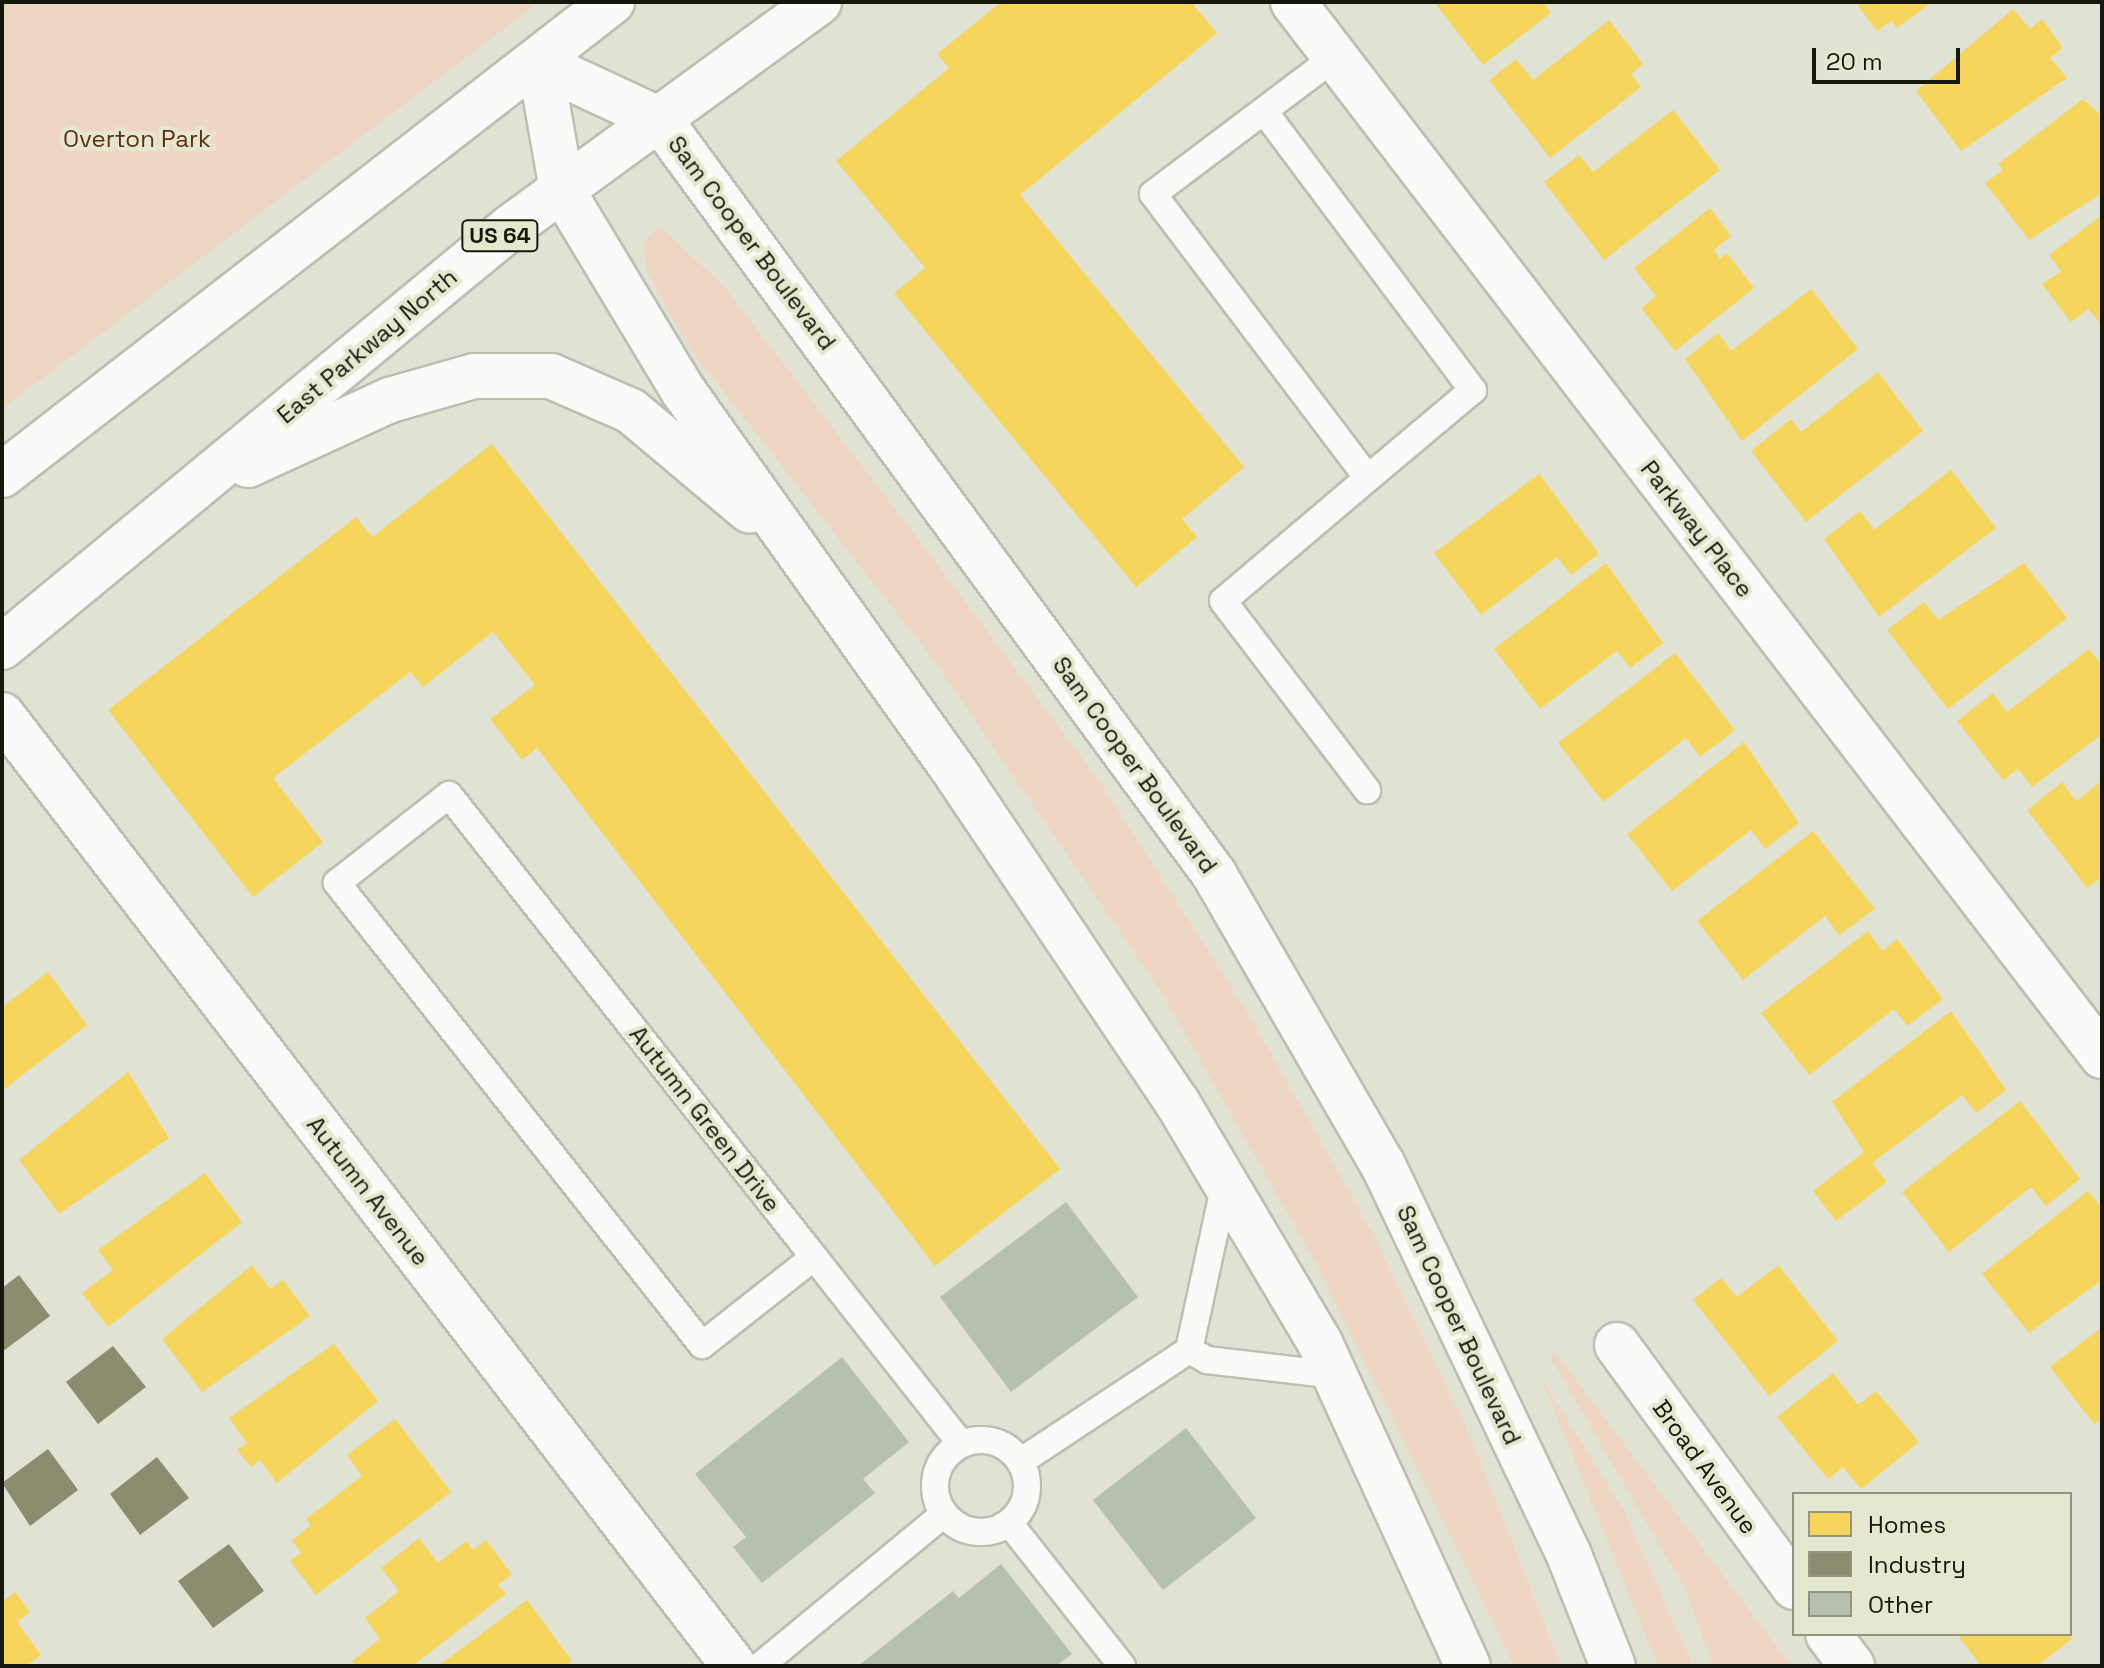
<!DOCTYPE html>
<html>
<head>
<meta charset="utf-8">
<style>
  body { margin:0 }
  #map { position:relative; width:2104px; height:1668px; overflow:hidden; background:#e0e2d4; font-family:"Space Grotesk",sans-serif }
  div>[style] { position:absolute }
  .green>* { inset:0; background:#eed6c2 }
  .homes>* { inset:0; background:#f6d55c }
  .industry>* { inset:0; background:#8c8c6e }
  .building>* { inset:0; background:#b5c0af }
  .roads { filter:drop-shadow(2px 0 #bdbeb3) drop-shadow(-2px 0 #bdbeb3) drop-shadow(0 2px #bdbeb3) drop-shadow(0 -2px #bdbeb3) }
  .service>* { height:26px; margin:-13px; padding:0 13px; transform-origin:13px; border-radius:13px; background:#fafbf9 }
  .service>.ring { margin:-13px; padding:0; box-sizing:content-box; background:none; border:26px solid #fafbf9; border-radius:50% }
  .minor>* { height:44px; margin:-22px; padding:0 22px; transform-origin:22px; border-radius:22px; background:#fafbf9 }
  .primary>* { height:44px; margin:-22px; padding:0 22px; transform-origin:22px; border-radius:22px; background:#fafbf9 }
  span { translate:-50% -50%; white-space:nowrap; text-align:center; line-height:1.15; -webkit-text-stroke:8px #e5e8ce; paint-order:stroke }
  .shield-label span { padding:2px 6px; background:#e5e8ce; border:2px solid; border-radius:6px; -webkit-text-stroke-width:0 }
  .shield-label { font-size:22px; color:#16170d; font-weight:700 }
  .park-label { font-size:24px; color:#5d3115 }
  .street-label { font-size:24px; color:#16170d }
  .frame { position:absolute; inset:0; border:4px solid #16170d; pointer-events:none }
  .legend { position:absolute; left:1792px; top:1492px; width:280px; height:144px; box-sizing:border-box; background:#e5e8ce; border:2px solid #929481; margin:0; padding:10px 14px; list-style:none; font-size:24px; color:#16170d }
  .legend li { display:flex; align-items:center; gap:16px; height:40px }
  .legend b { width:40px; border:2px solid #929481 }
  .scale { position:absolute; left:1812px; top:48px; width:148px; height:36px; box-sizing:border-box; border:4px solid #16170d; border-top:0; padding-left:10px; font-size:24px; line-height:28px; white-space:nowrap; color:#16170d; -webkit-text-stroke:6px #e5e8ce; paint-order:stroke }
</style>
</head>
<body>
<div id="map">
  <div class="green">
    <i style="clip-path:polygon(2px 2px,539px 2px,2px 409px)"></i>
    <i style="clip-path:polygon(659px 225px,726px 289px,925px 548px,1102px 785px,1251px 1018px,1373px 1234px,1471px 1438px,1561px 1666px,1514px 1666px,1315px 1261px,1162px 993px,935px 662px,685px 342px,648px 273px,642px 244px)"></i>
    <i style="clip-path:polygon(1555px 1352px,1764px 1630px,1792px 1666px,1713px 1666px,1685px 1589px,1550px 1357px)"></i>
    <i style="clip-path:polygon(1540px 1376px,1623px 1509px,1693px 1666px,1658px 1666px)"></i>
  </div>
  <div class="homes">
    <i style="clip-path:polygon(1001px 2px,1191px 2px,1217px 33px,1020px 195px,1244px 467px,1182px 519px,1197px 537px,1136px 587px,894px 293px,925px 268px,836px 161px,949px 68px,937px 54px)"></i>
    <i style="clip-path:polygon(1434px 2px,1543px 2px,1551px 13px,1483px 65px)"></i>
    <i style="clip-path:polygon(1855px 2px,1932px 2px,1897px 28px,1891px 21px,1877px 31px)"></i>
    <i style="clip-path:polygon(2013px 9px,2030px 29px,2042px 19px,2063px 48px,2050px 58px,2067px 78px,1961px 151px,1916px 91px)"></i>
    <i style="clip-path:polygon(1609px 20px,1643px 64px,1631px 74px,1641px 87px,1550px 158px,1489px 80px,1516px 59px,1533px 80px)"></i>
    <i style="clip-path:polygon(2083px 99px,2102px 116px,2102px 193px,2029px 240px,1985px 183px,2003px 170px,1998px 164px)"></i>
    <i style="clip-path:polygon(1673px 110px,1720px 170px,1604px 260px,1544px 182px,1579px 155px,1593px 172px)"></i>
    <i style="clip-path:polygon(1710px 208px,1731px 236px,1714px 250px,1720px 259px,1727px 253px,1754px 288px,1675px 351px,1641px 308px,1656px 296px,1634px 268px)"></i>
    <i style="clip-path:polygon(2102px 215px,2102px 325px,2088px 309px,2071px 322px,2042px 284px,2061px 271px,2049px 255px)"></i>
    <i style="clip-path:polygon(1811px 289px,1858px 349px,1742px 441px,1685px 359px,1718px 333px,1731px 351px)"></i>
    <i style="clip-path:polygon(1878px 372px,1923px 431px,1806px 522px,1751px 451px,1791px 419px,1801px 432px)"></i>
    <i style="clip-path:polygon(492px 444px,1060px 1169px,935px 1266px,537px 748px,522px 760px,490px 719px,535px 685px,493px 632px,423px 687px,410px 672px,273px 778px,323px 842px,253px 897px,108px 710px,356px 517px,372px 537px)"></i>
    <i style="clip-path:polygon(1951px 470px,1996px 528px,1879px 617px,1824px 539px,1860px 511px,1874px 530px)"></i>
    <i style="clip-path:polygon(1539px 474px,1599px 554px,1571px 575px,1557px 557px,1481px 615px,1434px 553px)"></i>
    <i style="clip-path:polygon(1606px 563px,1663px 643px,1630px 668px,1617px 651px,1540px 709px,1494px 649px)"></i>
    <i style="clip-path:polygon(2024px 563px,2067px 618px,1948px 709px,1887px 630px,1924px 602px,1938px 620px)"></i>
    <i style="clip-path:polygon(2089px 649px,2102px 665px,2102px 734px,2032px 787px,2018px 769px,2003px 780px,1957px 721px,1993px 693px,2007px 712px)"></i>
    <i style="clip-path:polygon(1675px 653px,1735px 730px,1700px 757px,1686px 738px,1603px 802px,1558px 743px)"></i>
    <i style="clip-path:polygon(1744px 742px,1799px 823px,1765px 849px,1751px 830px,1672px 891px,1627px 834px)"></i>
    <i style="clip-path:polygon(2102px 781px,2102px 877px,2087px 888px,2027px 810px,2062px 782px,2076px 801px)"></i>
    <i style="clip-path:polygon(1813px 831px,1875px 909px,1839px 935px,1825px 916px,1743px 980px,1697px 921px)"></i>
    <i style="clip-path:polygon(1868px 931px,1882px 951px,1897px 939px,1943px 999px,1907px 1026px,1894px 1009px,1809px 1075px,1761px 1013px)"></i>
    <i style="clip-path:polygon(48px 972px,87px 1025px,2px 1091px,2px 1007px)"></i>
    <i style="clip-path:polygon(1951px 1011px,2006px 1090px,1976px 1113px,1962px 1095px,1872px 1163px,1887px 1182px,1836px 1221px,1813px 1191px,1864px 1152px,1832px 1102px)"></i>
    <i style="clip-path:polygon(128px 1072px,169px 1138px,59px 1214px,19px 1160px)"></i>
    <i style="clip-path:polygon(2020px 1101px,2080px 1179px,2046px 1206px,2031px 1187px,1949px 1252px,1902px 1192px)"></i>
    <i style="clip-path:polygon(205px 1173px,242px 1222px,108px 1327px,82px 1293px,113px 1270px,98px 1250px)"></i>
    <i style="clip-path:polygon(2088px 1191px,2102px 1208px,2102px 1280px,2029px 1333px,1982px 1274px)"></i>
    <i style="clip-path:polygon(252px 1265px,270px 1289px,283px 1280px,310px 1316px,202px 1392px,162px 1339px)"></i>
    <i style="clip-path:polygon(1778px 1265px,1838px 1341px,1769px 1396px,1693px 1300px,1721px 1278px,1737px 1297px)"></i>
    <i style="clip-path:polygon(2102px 1327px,2102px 1419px,2094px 1424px,2050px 1367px)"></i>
    <i style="clip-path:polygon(334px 1344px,378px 1401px,277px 1483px,260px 1460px,251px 1467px,237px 1450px,247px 1443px,229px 1418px)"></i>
    <i style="clip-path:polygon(1833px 1373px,1858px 1405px,1876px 1391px,1919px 1442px,1861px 1489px,1843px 1467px,1828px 1479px,1777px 1417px)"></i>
    <i style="clip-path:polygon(395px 1419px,451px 1492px,316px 1595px,290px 1561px,301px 1553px,292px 1540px,311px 1525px,306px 1519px,362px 1476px,347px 1455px)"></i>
    <i style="clip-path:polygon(419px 1538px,438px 1563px,466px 1541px,473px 1550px,486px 1540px,512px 1574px,498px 1585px,506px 1594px,412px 1666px,356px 1666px,352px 1661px,380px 1639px,365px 1618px,399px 1591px,381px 1568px)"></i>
    <i style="clip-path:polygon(15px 1592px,30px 1612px,17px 1622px,41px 1655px,26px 1666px,2px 1666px,2px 1602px)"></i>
    <i style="clip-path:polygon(527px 1600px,572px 1661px,566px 1666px,438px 1666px)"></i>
    <i style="clip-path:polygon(1957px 1634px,2068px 1634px,2072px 1639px,2037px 1666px,1981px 1666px)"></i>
  </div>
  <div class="industry">
    <i style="clip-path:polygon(19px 1275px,50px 1316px,2px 1352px,2px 1288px)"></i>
    <i style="clip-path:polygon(113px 1346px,146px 1387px,98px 1424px,66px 1382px)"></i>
    <i style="clip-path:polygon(48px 1449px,78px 1490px,30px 1526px,2px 1483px)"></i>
    <i style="clip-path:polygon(157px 1457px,189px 1498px,140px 1535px,110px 1494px)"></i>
    <i style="clip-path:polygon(229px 1544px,264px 1591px,213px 1628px,178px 1581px)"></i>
  </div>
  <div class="building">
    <i style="clip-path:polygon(1066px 1202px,1138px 1297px,1011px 1392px,940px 1297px)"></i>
    <i style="clip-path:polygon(842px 1357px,909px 1442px,863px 1479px,875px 1493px,762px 1583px,733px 1547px,746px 1537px,695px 1474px)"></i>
    <i style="clip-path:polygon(1186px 1428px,1256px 1518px,1163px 1590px,1093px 1500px)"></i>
    <i style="clip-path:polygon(1001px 1564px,1072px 1654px,1056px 1666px,858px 1666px,953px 1591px,959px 1598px)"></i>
  </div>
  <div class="roads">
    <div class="service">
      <i style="left:1335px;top:57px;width:228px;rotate:143deg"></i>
      <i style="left:1153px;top:194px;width:356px;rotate:52.9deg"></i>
      <i style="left:1368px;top:478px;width:190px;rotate:139.7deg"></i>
      <i style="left:1223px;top:601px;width:238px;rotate:52.7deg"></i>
      <i style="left:1264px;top:111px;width:349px;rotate:53.2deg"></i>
      <i style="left:1473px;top:390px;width:137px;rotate:140deg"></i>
      <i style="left:814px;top:1257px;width:142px;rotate:141.8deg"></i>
      <i style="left:702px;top:1345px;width:589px;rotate:-128.31deg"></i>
      <i style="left:337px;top:883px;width:142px;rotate:-38.2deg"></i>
      <i style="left:449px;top:795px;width:589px;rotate:51.69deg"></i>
      <i style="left:814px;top:1257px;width:238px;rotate:51.8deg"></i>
      <i style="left:1189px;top:1350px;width:170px;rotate:-77.8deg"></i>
      <i style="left:1189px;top:1350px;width:21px;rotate:29deg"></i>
      <i style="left:1207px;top:1360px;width:128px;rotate:6.7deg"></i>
      <i class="ring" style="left:935px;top:1440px;width:66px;height:66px"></i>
      <i style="left:1020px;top:1462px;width:203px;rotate:-33.5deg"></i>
      <i style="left:1010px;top:1524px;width:181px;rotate:51.7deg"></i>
      <i style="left:760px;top:1666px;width:239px;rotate:-39.6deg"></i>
    </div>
    <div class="minor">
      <i style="left:1293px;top:2px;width:1329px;rotate:52.49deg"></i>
      <i style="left:2px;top:715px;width:1200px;rotate:52.41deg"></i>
      <i style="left:1617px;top:1345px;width:300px;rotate:53.8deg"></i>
      <i style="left:1828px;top:1634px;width:40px;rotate:53deg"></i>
    </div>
    <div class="primary">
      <i style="left:540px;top:64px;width:132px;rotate:25deg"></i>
      <i style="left:660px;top:120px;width:936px;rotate:53.69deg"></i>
      <i style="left:1214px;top:874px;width:337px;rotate:59.9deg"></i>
      <i style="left:1383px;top:1165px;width:432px;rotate:64.5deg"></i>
      <i style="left:1569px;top:1555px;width:119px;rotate:68.4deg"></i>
      <i style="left:540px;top:64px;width:128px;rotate:80.1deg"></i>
      <i style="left:562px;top:190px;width:236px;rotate:58.9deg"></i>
      <i style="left:684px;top:392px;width:474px;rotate:54.5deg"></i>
      <i style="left:959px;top:778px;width:391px;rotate:56.1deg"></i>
      <i style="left:1177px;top:1102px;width:280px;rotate:59.3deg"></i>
      <i style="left:1320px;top:1343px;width:355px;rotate:65.4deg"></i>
      <i style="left:248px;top:465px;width:156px;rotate:-24.6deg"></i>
      <i style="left:390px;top:400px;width:87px;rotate:-15.9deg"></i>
      <i style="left:474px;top:376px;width:77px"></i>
      <i style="left:551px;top:376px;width:87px;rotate:23.6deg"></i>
      <i style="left:631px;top:411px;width:155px;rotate:40deg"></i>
      <i style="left:2px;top:475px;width:772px;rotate:-37.79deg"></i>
      <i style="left:2px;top:647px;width:661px;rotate:-39.54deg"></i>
      <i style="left:512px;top:226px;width:380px;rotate:-36.1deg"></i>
    </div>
  </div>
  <div class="shield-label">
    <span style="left:500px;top:236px">US 64</span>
  </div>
  <div class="park-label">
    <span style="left:137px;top:139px">Overton Park</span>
  </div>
  <div class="street-label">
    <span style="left:752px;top:243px;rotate:53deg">Sam Cooper Boulevard</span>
    <span style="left:367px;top:346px;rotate:-40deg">East Parkway North</span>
    <span style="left:1697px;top:529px;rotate:52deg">Parkway Place</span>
    <span style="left:1135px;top:765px;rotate:54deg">Sam Cooper Boulevard</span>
    <span style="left:705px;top:1119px;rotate:52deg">Autumn Green Drive</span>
    <span style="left:368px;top:1191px;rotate:52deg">Autumn Avenue</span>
    <span style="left:1459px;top:1325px;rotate:65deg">Sam Cooper Boulevard</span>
    <span style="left:1705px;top:1467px;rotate:54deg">Broad Avenue</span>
  </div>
  <div class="frame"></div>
  <ul class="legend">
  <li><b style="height:22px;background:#f6d55c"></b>Homes</li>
  <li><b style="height:22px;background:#8c8c6e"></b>Industry</li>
  <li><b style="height:22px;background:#b5c0af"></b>Other</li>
  </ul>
  <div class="scale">20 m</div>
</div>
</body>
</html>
